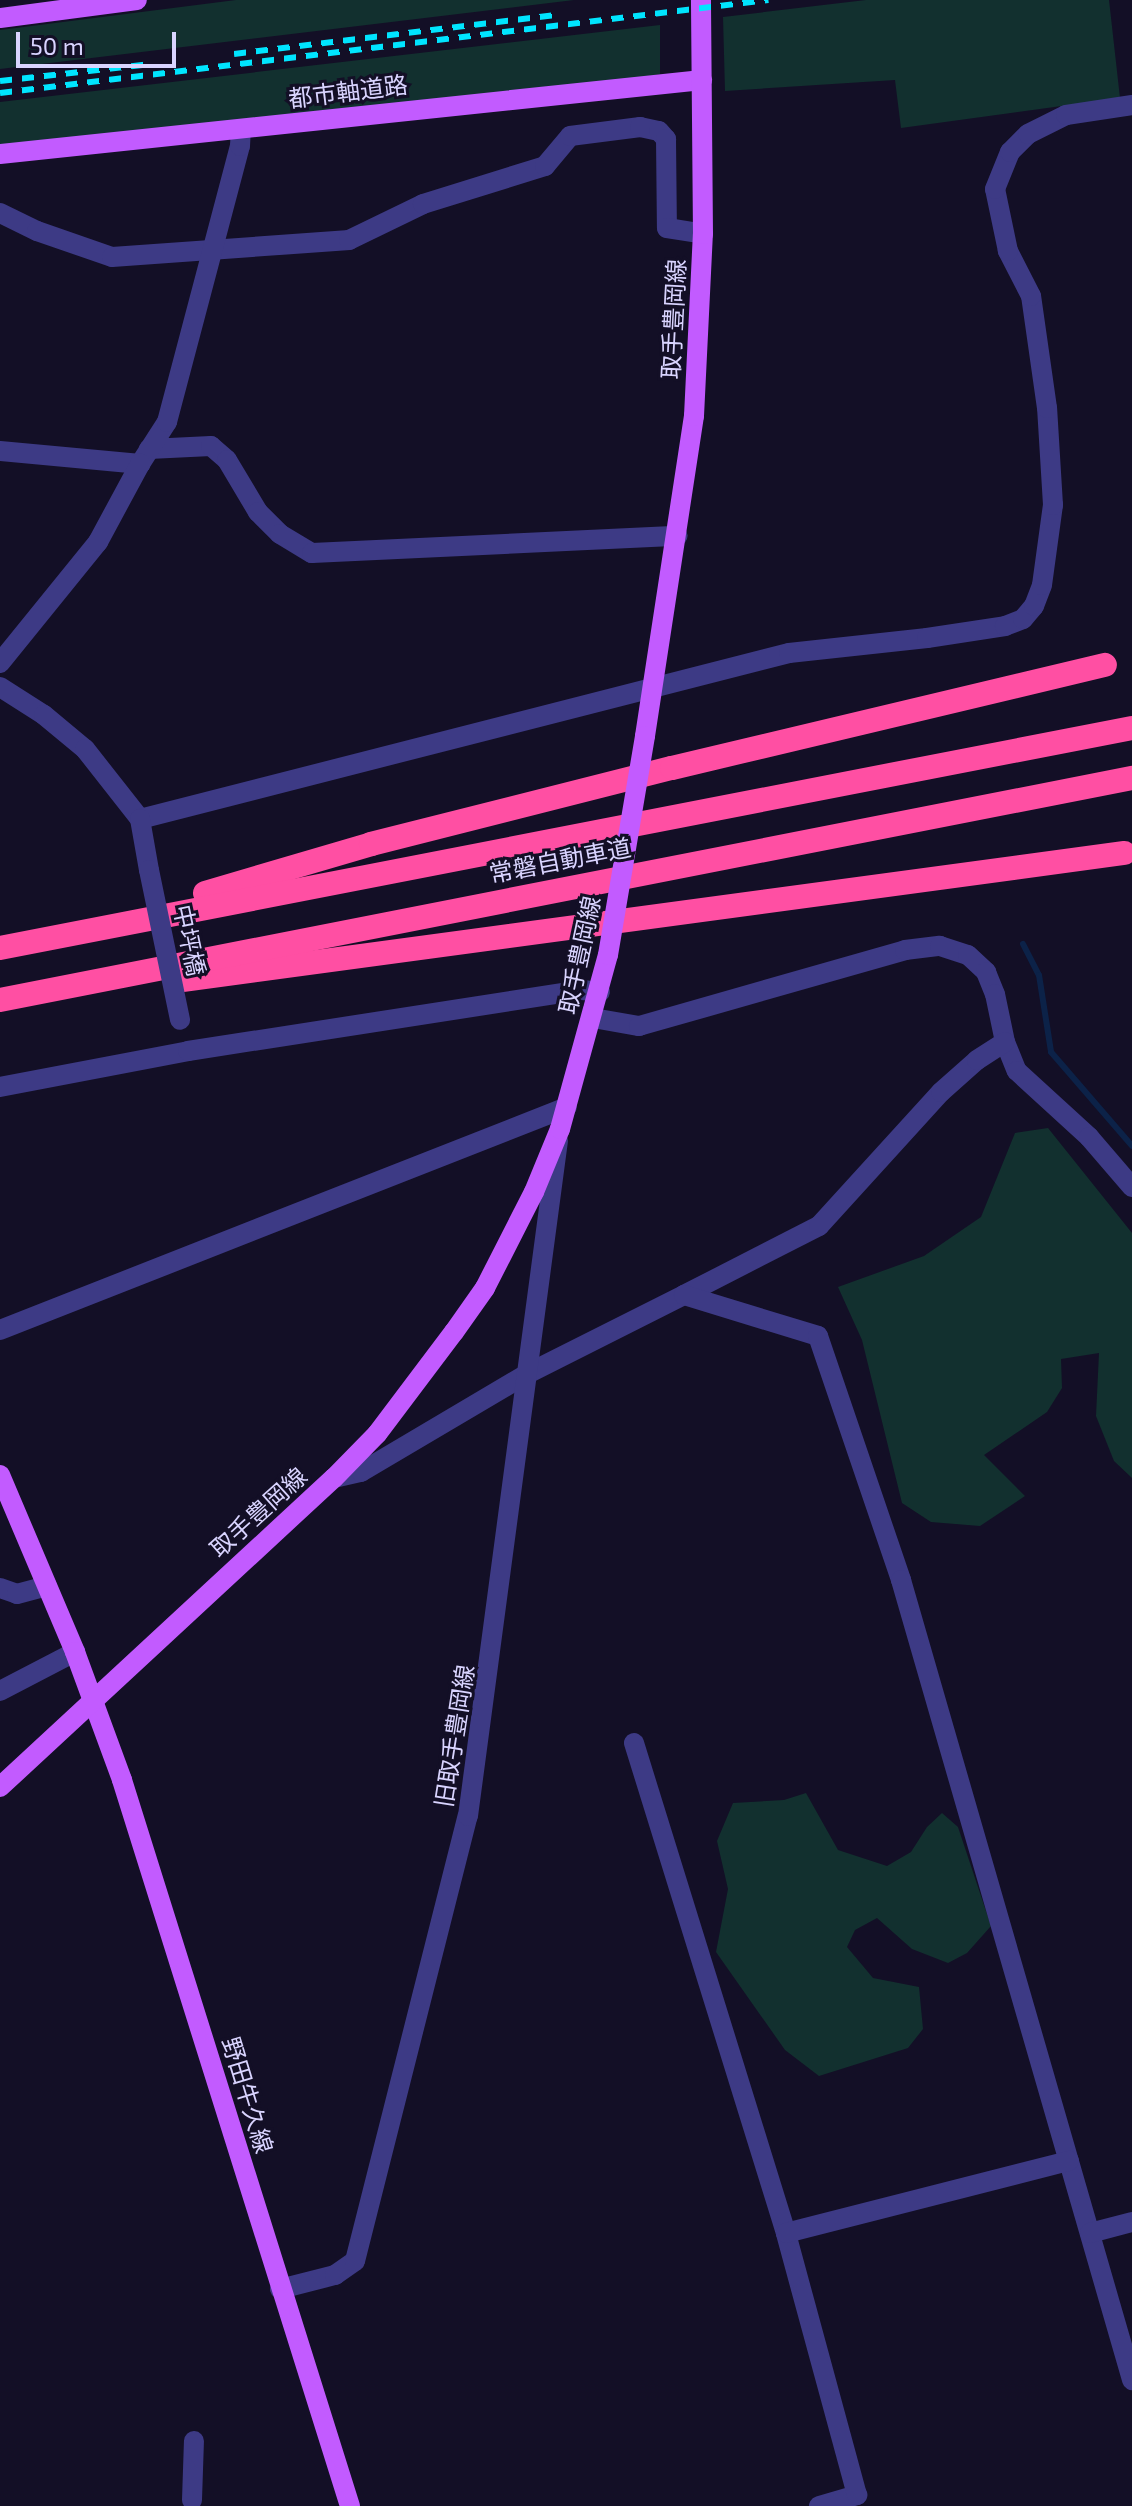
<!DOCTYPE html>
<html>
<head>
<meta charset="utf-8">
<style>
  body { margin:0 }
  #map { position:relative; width:1132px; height:2506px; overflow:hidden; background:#130f26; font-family:"Exo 2","Noto Sans JP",sans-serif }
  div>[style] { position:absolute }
  .green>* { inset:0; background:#12302f }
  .stream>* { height:6px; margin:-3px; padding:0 3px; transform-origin:3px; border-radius:3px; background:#0c2248 }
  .minor>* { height:20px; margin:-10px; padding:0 10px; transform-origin:10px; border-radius:10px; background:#3d3a85 }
  .major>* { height:20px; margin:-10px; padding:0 10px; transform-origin:10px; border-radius:10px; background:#c25bff }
  .highway>* { height:24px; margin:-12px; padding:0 12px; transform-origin:12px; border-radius:12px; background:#ff4fa3 }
  .rail>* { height:6px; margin-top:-3px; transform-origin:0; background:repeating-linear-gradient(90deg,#00e5ff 0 12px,transparent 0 22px) }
  .minor-bridge>* { height:20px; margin:-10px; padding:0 10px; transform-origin:10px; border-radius:10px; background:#3d3a85 }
  .major-bridge>* { height:20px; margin:-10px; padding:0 10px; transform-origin:10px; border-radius:10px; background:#c25bff }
  span { translate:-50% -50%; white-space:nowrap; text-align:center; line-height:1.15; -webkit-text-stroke:6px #130f26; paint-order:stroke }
  .street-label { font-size:24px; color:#d9d4ff }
  .scale { position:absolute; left:16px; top:32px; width:160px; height:36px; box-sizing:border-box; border:4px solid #d9d4ff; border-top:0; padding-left:10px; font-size:24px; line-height:28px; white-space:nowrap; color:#d9d4ff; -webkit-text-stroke:6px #130f26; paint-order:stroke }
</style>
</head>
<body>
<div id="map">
  <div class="green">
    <i style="clip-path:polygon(236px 0,574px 0,0 69px,0 30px)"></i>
    <i style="clip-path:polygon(866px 0,1109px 0,1120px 98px,901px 128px,895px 80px,725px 91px,723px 17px)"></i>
    <i style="clip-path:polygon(660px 25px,660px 74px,606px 84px,0 147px,0 102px)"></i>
    <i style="clip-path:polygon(1048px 1128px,1132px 1233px,1132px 1478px,1114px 1461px,1096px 1416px,1099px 1353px,1061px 1359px,1062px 1388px,1047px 1412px,984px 1455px,1025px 1496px,980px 1526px,931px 1522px,902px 1503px,862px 1340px,838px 1287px,924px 1256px,981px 1217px,1015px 1133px)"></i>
    <i style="clip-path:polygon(806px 1793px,838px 1850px,887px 1866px,911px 1852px,927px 1827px,942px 1813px,958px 1827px,991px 1926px,967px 1953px,948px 1963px,912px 1949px,877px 1918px,855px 1930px,847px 1947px,873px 1978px,919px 1987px,923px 2029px,908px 2048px,819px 2076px,785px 2050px,716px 1952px,728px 1889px,717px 1841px,733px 1803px,784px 1800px)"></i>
  </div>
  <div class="stream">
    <i style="left:1023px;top:944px;width:35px;rotate:63deg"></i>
    <i style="left:1039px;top:975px;width:78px;rotate:81.1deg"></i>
    <i style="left:1051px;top:1052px;width:124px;rotate:49.2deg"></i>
  </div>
  <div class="minor">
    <i style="left:0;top:213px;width:41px;rotate:25.9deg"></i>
    <i style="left:37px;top:231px;width:79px;rotate:19.1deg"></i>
    <i style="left:112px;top:257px;width:238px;rotate:-4.1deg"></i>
    <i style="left:349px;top:240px;width:82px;rotate:-25.9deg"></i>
    <i style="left:423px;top:204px;width:128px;rotate:-17.3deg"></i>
    <i style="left:545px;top:166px;width:39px;rotate:-50deg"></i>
    <i style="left:570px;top:136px;width:71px;rotate:-7.3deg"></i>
    <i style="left:640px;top:127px;width:19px;rotate:12deg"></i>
    <i style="left:659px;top:131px;width:11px;rotate:49deg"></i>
    <i style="left:666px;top:139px;width:89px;rotate:89.4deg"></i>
    <i style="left:667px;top:228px;width:36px;rotate:9deg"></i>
    <i style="left:149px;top:449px;width:62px;rotate:-2.8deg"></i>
    <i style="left:211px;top:446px;width:21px;rotate:41deg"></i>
    <i style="left:227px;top:460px;width:61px;rotate:59.2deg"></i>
    <i style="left:258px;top:512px;width:31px;rotate:45deg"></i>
    <i style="left:280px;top:534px;width:37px;rotate:31deg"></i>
    <i style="left:312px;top:553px;width:366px;rotate:-2.7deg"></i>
    <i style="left:0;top:451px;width:141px;rotate:5.3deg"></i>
    <i style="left:140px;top:464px;width:50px;rotate:-57.3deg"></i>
    <i style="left:167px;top:422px;width:285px;rotate:-75.2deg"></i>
    <i style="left:240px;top:146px;width:17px;rotate:-87deg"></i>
    <i style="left:0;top:663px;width:156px;rotate:-51deg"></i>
    <i style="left:98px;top:542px;width:89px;rotate:-61.7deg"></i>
    <i style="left:0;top:687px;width:52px;rotate:32.5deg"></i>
    <i style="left:44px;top:715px;width:53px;rotate:39.7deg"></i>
    <i style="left:85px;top:749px;width:89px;rotate:51.8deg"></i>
    <i style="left:140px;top:819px;width:670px;rotate:-14.35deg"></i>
    <i style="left:789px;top:653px;width:139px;rotate:-6.2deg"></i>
    <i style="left:927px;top:638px;width:79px;rotate:-8.7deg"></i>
    <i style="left:1005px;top:626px;width:19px;rotate:-21deg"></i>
    <i style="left:1023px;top:619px;width:17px;rotate:-50deg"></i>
    <i style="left:1034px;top:606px;width:22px;rotate:-69deg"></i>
    <i style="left:1042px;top:585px;width:81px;rotate:-82.2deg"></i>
    <i style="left:1053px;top:505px;width:97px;rotate:-93.5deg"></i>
    <i style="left:1047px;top:408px;width:113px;rotate:-98.1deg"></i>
    <i style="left:1031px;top:296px;width:51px;rotate:-117.1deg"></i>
    <i style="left:1008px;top:251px;width:63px;rotate:-101.8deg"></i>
    <i style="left:995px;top:189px;width:40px;rotate:-68deg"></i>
    <i style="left:1010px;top:152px;width:25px;rotate:-45deg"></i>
    <i style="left:1028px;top:134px;width:42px;rotate:-26.6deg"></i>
    <i style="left:1066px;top:115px;width:67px;rotate:-8.6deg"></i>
    <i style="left:140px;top:819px;width:52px;rotate:80deg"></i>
    <i style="left:593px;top:1018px;width:47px;rotate:9.9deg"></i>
    <i style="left:639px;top:1026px;width:277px;rotate:-15.9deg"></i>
    <i style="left:905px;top:950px;width:35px;rotate:-7deg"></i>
    <i style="left:940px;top:946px;width:29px;rotate:18deg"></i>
    <i style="left:968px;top:955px;width:25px;rotate:43deg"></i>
    <i style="left:986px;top:972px;width:24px;rotate:68deg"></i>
    <i style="left:995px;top:994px;width:49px;rotate:78.2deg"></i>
    <i style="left:1005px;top:1042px;width:31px;rotate:68deg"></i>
    <i style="left:1017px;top:1071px;width:98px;rotate:42.5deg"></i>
    <i style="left:1089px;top:1137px;width:66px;rotate:49.3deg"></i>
    <i style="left:0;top:1087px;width:191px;rotate:-10.8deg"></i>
    <i style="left:188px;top:1051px;width:399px;rotate:-8.8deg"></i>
    <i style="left:582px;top:990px;width:18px;rotate:6deg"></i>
    <i style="left:684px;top:1295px;width:152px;rotate:-27.1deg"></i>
    <i style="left:819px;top:1226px;width:181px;rotate:-47.7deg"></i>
    <i style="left:941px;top:1092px;width:48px;rotate:-41.6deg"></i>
    <i style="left:977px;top:1060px;width:33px;rotate:-33deg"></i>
    <i style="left:0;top:1330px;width:609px;rotate:-21.47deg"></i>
    <i style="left:334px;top:1478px;width:28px;rotate:-13deg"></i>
    <i style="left:361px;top:1472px;width:193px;rotate:-30.6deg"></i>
    <i style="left:527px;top:1374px;width:176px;rotate:-26.7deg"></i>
    <i style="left:684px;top:1295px;width:140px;rotate:17deg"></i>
    <i style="left:818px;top:1336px;width:258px;rotate:71.2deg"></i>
    <i style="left:901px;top:1580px;width:833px;rotate:73.89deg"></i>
    <i style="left:0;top:1588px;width:18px;rotate:19deg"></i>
    <i style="left:17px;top:1594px;width:31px;rotate:-15deg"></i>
    <i style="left:0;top:1691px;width:85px;rotate:-27.5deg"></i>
    <i style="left:634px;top:1743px;width:513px;rotate:72.77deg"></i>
    <i style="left:1090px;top:2233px;width:43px;rotate:-14.7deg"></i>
    <i style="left:280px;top:2289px;width:57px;rotate:-14.3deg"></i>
    <i style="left:335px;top:2275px;width:24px;rotate:-35deg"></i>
    <i style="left:355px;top:2261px;width:459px;rotate:-75.8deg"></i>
    <i style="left:468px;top:1816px;width:681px;rotate:-82.41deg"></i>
    <i style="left:192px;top:2500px;width:59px;rotate:-88.1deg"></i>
    <i style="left:819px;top:2506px;width:40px;rotate:-16deg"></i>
    <i style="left:857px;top:2495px;width:271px;rotate:-105.2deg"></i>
    <i style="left:786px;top:2233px;width:292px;rotate:-14.3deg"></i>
  </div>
  <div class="major">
    <i style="left:0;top:18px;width:138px;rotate:-7.5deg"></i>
    <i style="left:0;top:154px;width:706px;rotate:-6.02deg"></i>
    <i style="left:645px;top:736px;width:324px;rotate:-81.3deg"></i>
    <i style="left:694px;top:416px;width:182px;rotate:-87.2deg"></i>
    <i style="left:703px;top:234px;width:234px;rotate:-90.5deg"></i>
    <i style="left:0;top:1475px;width:192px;rotate:67deg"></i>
    <i style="left:75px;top:1652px;width:136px;rotate:69.8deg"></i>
    <i style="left:122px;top:1780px;width:761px;rotate:72.57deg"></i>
    <i style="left:0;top:1787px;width:455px;rotate:-42.8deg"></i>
    <i style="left:334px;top:1478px;width:62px;rotate:-45.7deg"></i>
    <i style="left:377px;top:1434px;width:128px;rotate:-53deg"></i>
    <i style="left:454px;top:1332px;width:54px;rotate:-54.8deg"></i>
    <i style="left:485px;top:1288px;width:108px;rotate:-63deg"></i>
    <i style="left:534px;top:1192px;width:68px;rotate:-67.6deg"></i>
    <i style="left:560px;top:1129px;width:180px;rotate:-74.6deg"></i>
  </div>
  <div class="highway">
    <i style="left:205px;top:893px;width:173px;rotate:-16.4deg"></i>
    <i style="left:371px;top:844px;width:310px;rotate:-14.2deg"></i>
    <i style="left:672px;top:768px;width:445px;rotate:-13.4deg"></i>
    <i style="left:0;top:948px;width:1153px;rotate:-11deg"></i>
    <i style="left:175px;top:981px;width:958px;rotate:-7.68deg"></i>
    <i style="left:0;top:1000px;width:1154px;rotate:-11.1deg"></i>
  </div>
  <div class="rail">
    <i style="left:234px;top:54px;width:324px;rotate:-6.9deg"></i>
    <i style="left:0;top:81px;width:152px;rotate:-6.4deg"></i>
    <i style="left:0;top:93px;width:774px;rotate:-6.9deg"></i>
  </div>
  <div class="minor-bridge">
    <i style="left:149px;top:870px;width:153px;rotate:78.3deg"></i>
  </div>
  <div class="major-bridge">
    <i style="left:608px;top:955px;width:222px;rotate:-80.4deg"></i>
  </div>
  <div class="street-label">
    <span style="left:348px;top:91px;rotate:-7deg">都市軸道路</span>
    <span style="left:673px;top:319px;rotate:-87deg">取手豊岡線</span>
    <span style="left:560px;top:860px;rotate:-11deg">常磐自動車道</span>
    <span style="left:190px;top:940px;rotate:78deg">中坪橋</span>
    <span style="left:579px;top:955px;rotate:-78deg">取手豊岡線</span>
    <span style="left:258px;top:1512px;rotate:-42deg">取手豊岡線</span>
    <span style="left:454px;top:1736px;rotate:-81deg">旧取手豊岡線</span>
    <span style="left:248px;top:2095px;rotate:73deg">野田牛久線</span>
  </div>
  <div class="scale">50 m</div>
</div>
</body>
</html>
